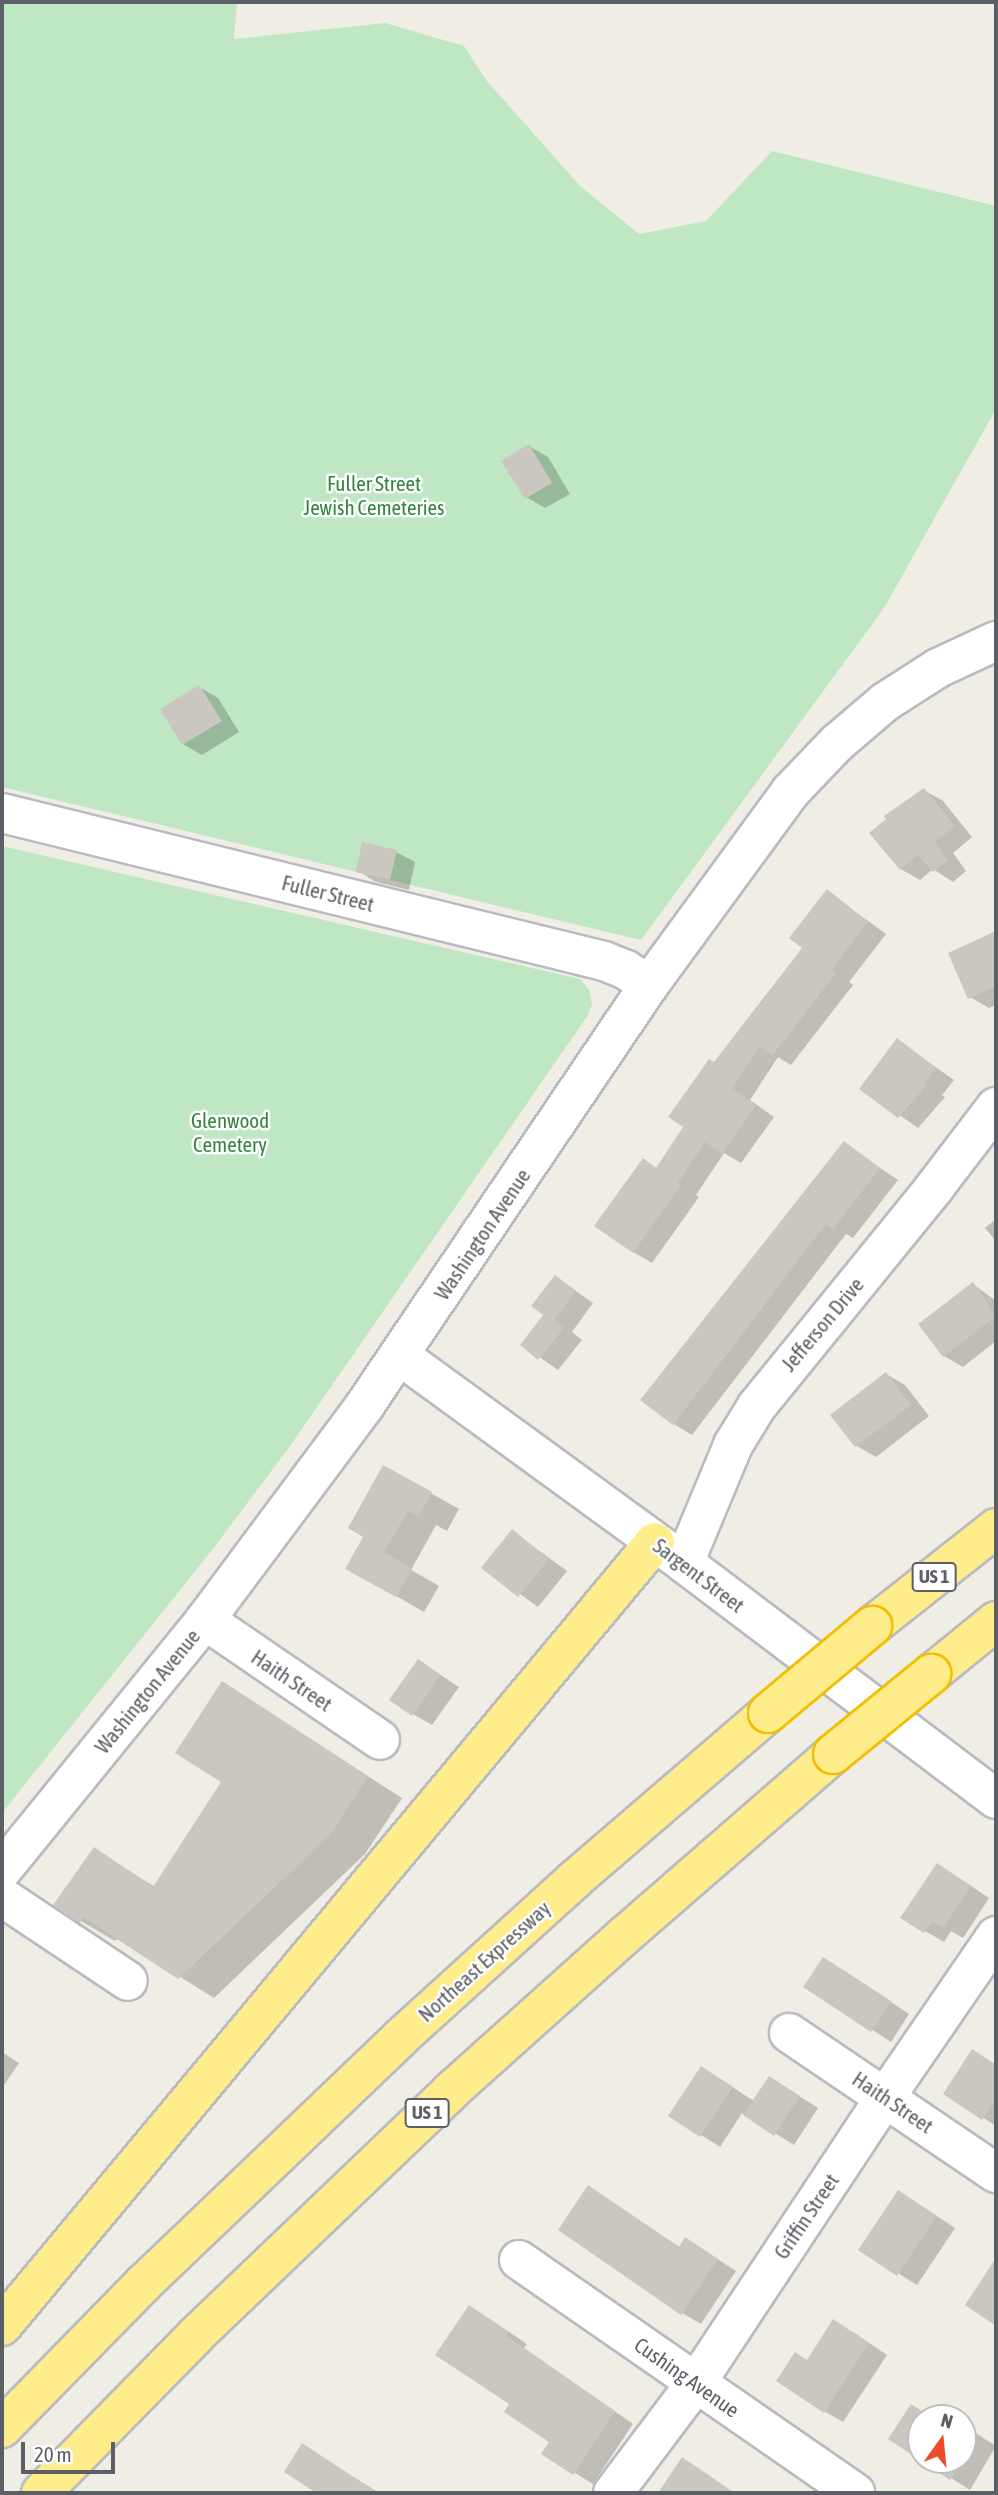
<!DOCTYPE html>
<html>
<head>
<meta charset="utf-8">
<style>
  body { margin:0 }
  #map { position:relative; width:998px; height:2495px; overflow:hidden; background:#efede4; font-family:"Asap Condensed",sans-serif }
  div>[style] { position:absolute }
  .green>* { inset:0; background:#bfe7c3 }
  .shadow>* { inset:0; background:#0003 }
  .building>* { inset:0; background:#cac7c1 }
  .roads { filter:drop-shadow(2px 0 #b9bbc0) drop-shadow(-2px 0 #b9bbc0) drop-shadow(0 2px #b9bbc0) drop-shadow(0 -2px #b9bbc0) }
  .minor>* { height:38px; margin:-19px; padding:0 19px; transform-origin:19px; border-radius:19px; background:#fff }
  .highway>* { height:38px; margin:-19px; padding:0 19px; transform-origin:19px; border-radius:19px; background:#ffec8b }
  .bridges { filter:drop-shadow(2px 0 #f3bd00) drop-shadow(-2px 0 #f3bd00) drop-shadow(0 2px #f3bd00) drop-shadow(0 -2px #f3bd00) }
  .highway-bridge>* { height:38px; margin:-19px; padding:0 19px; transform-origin:19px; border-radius:19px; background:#ffec8b }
  span { translate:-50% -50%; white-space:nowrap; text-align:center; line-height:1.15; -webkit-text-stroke:5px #fff; paint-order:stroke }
  .shield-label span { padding:2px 5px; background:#fff; border:2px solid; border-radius:5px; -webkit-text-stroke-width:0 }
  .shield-label { font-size:19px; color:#5c5f65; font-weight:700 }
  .park-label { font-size:21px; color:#32863e }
  .street-label { font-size:21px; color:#5c5f65 }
  .frame { position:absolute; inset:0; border:4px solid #5c5f65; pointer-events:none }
  .north { position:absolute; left:907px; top:2404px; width:70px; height:70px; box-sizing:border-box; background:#fff; border:2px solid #bebfc1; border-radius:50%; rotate:15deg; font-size:19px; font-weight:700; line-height:28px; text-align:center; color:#5c5f65 }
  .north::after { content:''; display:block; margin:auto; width:24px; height:32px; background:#ef4b2a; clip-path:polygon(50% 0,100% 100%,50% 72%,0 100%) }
  .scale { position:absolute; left:21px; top:2442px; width:94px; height:32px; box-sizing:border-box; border:4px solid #5c5f65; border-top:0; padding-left:9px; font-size:21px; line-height:24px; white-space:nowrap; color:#5c5f65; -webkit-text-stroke:5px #fff; paint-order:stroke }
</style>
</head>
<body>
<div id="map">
  <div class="green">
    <i style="clip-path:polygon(2px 2px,237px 2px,234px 39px,385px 23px,464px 46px,486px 80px,580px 186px,639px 234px,706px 221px,772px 151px,996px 206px,996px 409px,884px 608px,641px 940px,2px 787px)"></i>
    <i style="clip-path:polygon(2px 846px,580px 979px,589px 990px,592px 1004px,588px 1015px,290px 1446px,212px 1550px,2px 1813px)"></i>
  </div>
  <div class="shadow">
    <i style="clip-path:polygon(529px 446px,548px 457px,570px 494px,545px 508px,526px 497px)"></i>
    <i style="clip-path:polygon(199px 687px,218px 698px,239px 732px,202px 755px,183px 744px)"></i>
    <i style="clip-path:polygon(924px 790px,943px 801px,972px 837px,953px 853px,966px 871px,953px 882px,933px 869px,920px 880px,901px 869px)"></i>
    <i style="clip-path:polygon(396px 852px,415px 862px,409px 890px,376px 882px,358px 871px)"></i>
    <i style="clip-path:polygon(828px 892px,886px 934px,849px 982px,853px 985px,791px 1065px,778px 1057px,750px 1100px,774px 1117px,741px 1163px,724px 1153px,696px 1195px,699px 1197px,652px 1263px,633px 1252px,643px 1160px,658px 1169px,685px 1127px,714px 1064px,805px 948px)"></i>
    <i style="clip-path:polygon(996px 933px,996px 1005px,989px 1008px,970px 997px,950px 954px)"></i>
    <i style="clip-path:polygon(897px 1040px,954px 1080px,942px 1095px,945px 1097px,918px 1128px,861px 1088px)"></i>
    <i style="clip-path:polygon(844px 1143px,898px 1180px,853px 1238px,846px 1234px,692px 1435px,674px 1424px)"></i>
    <i style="clip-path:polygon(996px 1219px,996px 1241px,985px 1228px)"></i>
    <i style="clip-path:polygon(556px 1277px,593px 1303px,572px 1332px,582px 1340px,558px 1370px,522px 1345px,546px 1315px)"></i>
    <i style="clip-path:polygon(973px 1284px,996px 1301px,996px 1341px,963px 1367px,944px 1356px)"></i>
    <i style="clip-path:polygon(886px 1374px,905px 1385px,929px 1416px,876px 1457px,857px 1446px,833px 1415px)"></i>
    <i style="clip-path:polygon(384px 1467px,459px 1509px,447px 1531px,436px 1525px,411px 1570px,439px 1586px,424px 1612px,347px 1568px,365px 1537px)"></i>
    <i style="clip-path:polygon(512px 1531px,567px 1571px,538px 1607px,484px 1568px)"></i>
    <i style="clip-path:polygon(419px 1661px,459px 1687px,432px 1725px,413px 1714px)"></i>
    <i style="clip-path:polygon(223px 1684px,402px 1798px,365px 1854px,214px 1998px,118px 1938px,115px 1941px,81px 1921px,94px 1849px,155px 1887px,223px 1782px)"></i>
    <i style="clip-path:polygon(956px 1876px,989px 1898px,963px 1938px,951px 1931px,944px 1942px,925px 1931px)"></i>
    <i style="clip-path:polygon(843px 1970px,909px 2014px,891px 2042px,806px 1987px)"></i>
    <i style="clip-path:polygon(973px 2051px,996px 2065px,996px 2126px,945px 2093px)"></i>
    <i style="clip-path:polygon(2px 2052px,19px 2063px,2px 2088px)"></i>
    <i style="clip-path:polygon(720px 2079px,754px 2101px,788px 2089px,818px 2108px,794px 2145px,742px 2113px,720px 2147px,670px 2115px)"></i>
    <i style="clip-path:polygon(589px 2187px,681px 2248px,705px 2251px,736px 2271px,701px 2324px,682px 2313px)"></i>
    <i style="clip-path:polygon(917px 2203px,955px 2228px,917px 2285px,861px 2250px)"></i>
    <i style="clip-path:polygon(488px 2318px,527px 2344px,524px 2348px,633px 2424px,593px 2484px,544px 2454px,552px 2442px)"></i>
    <i style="clip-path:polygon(853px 2332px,887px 2355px,843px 2422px,824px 2411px,808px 2361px)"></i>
    <i style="clip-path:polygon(963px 2425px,996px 2446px,970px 2490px,923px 2460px,963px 2460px)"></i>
    <i style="clip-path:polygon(322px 2457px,379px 2493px,319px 2493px,286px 2472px)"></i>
  </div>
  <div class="building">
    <i style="clip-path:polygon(529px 444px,552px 483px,525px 499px,501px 461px)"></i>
    <i style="clip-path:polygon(199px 685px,222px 721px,182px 745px,160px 709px)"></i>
    <i style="clip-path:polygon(924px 788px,955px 826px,935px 842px,948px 860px,933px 872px,918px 855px,900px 870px,869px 833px,886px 819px,884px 816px)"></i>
    <i style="clip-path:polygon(362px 842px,397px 850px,390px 880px,356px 872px)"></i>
    <i style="clip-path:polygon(827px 889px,868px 922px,831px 970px,836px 973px,772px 1056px,760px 1046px,732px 1088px,756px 1105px,722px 1154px,705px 1142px,678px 1183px,681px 1185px,633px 1253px,594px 1226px,643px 1158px,656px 1168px,683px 1127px,668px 1117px,709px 1059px,714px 1062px,802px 948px,789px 938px)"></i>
    <i style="clip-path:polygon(996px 931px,996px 986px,968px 999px,948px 953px)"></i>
    <i style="clip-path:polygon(897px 1038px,936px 1068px,925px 1083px,927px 1085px,898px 1118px,859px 1089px)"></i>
    <i style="clip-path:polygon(844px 1141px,880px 1168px,833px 1229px,826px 1224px,673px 1425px,640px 1400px)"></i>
    <i style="clip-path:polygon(555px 1275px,576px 1291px,554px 1320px,564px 1328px,538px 1360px,520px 1345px,543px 1315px,531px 1306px)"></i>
    <i style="clip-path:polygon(973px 1282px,996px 1316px,943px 1357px,918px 1324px)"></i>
    <i style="clip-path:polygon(886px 1372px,911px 1405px,855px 1447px,830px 1415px)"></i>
    <i style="clip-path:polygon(383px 1465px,432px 1492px,418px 1516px,408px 1511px,384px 1552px,412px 1569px,396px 1597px,345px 1569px,363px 1537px,348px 1528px)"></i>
    <i style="clip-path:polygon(512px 1529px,549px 1559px,518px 1597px,481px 1568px)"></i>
    <i style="clip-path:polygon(418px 1659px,441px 1675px,412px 1716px,389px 1700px)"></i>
    <i style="clip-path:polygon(222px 1681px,368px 1776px,331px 1834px,178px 1979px,83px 1917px,80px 1923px,53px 1905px,94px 1847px,153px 1887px,221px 1782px,175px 1753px)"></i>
    <i style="clip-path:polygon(937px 1863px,971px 1886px,943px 1928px,932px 1921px,924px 1933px,900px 1918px)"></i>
    <i style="clip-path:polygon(823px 1957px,891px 2001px,871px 2032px,803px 1987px)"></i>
    <i style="clip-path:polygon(972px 2049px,996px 2065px,996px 2099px,982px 2120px,943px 2094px)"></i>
    <i style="clip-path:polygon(701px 2066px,733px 2087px,700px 2137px,668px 2116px)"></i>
    <i style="clip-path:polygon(769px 2076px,800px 2096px,774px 2136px,743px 2115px)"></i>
    <i style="clip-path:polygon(588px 2185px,679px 2247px,685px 2237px,718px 2259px,681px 2315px,558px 2230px)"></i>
    <i style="clip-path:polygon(898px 2190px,937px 2216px,897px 2276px,858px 2250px)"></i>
    <i style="clip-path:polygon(996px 2258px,996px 2326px,965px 2305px)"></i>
    <i style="clip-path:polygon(469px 2305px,509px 2332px,506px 2336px,615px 2411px,573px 2475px,541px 2454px,549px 2442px,504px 2412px,509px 2404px,435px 2355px)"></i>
    <i style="clip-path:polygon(833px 2319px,869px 2343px,824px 2413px,776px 2381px,795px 2352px,807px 2360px)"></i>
    <i style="clip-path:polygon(911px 2404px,932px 2418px,921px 2418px,921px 2460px,963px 2460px,963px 2438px,974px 2445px,950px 2480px,888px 2439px)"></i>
    <i style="clip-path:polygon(302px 2443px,377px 2493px,316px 2493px,284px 2472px)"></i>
    <i style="clip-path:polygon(682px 2457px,735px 2493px,658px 2493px)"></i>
  </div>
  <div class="roads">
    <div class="minor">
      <i style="left:2px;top:813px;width:620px;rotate:13.81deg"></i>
      <i style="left:604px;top:961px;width:24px;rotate:22deg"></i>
      <i style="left:626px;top:970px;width:27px;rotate:33deg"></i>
      <i style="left:399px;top:1355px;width:353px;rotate:36.1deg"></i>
      <i style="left:684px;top:1563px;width:391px;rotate:37.1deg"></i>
      <i style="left:684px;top:1563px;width:128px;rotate:-67.4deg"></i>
      <i style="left:733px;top:1445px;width:46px;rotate:-58.4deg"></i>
      <i style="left:757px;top:1406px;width:281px;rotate:-50.9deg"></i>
      <i style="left:934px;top:1188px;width:102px;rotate:-52.6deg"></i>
      <i style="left:205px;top:1620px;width:212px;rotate:34.4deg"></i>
      <i style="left:2px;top:1870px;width:322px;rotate:-50.9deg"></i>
      <i style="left:205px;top:1620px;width:268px;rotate:-53.3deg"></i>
      <i style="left:365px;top:1405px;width:507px;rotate:-55.93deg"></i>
      <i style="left:649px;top:985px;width:239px;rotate:-53.8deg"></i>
      <i style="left:790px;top:792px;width:68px;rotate:-46.2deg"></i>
      <i style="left:837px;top:743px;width:63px;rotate:-40.5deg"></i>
      <i style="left:885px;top:702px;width:63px;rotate:-32.7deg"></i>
      <i style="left:938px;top:668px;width:64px;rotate:-25deg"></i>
      <i style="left:2px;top:1897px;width:151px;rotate:33.7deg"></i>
      <i style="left:789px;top:2033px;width:250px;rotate:34.1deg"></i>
      <i style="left:519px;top:2260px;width:409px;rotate:34.7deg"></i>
      <i style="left:613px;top:2493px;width:138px;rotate:-53deg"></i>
      <i style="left:696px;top:2383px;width:344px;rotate:-56.5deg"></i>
      <i style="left:886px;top:2096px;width:194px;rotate:-55.5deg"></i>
    </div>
    <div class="highway">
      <i style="left:872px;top:1626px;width:158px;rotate:-38.3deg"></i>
      <i style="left:931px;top:1674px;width:84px;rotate:-39.2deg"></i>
      <i style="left:2px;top:2326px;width:1020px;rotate:-50.21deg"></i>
      <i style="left:2px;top:2428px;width:203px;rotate:-45.6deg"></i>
      <i style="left:144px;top:2283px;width:354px;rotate:-43.7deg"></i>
      <i style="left:400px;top:2038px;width:235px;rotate:-42.2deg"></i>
      <i style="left:574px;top:1880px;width:256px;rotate:-40.7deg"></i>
      <i style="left:41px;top:2493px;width:221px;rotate:-45.5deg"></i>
      <i style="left:196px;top:2335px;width:353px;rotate:-43.7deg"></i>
      <i style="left:451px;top:2091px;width:234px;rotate:-41.9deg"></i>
      <i style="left:625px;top:1935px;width:276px;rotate:-41deg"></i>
    </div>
  </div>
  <div class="bridges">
    <div class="highway-bridge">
      <i style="left:768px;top:1713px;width:136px;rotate:-39.9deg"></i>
      <i style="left:833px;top:1754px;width:127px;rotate:-39.2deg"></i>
    </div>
  </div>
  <div class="shield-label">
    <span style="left:934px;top:1577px">US 1</span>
    <span style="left:427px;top:2113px">US 1</span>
  </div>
  <div class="park-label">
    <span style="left:374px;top:495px">Fuller Street<br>Jewish Cemeteries</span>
    <span style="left:230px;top:1132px">Glenwood<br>Cemetery</span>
  </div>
  <div class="street-label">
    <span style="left:328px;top:893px;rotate:14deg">Fuller Street</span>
    <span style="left:482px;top:1234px;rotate:-56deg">Washington Avenue</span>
    <span style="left:822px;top:1324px;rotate:-50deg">Jefferson Drive</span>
    <span style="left:699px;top:1575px;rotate:37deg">Sargent Street</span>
    <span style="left:292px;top:1680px;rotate:34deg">Haith Street</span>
    <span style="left:147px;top:1691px;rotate:-51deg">Washington Avenue</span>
    <span style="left:484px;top:1961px;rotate:-42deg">Northeast Expressway</span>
    <span style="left:893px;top:2102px;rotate:34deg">Haith Street</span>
    <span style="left:806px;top:2216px;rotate:-56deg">Griffin Street</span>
    <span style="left:687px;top:2377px;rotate:35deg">Cushing Avenue</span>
  </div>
  <div class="frame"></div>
  <div class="north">N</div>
  <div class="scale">20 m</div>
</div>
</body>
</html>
